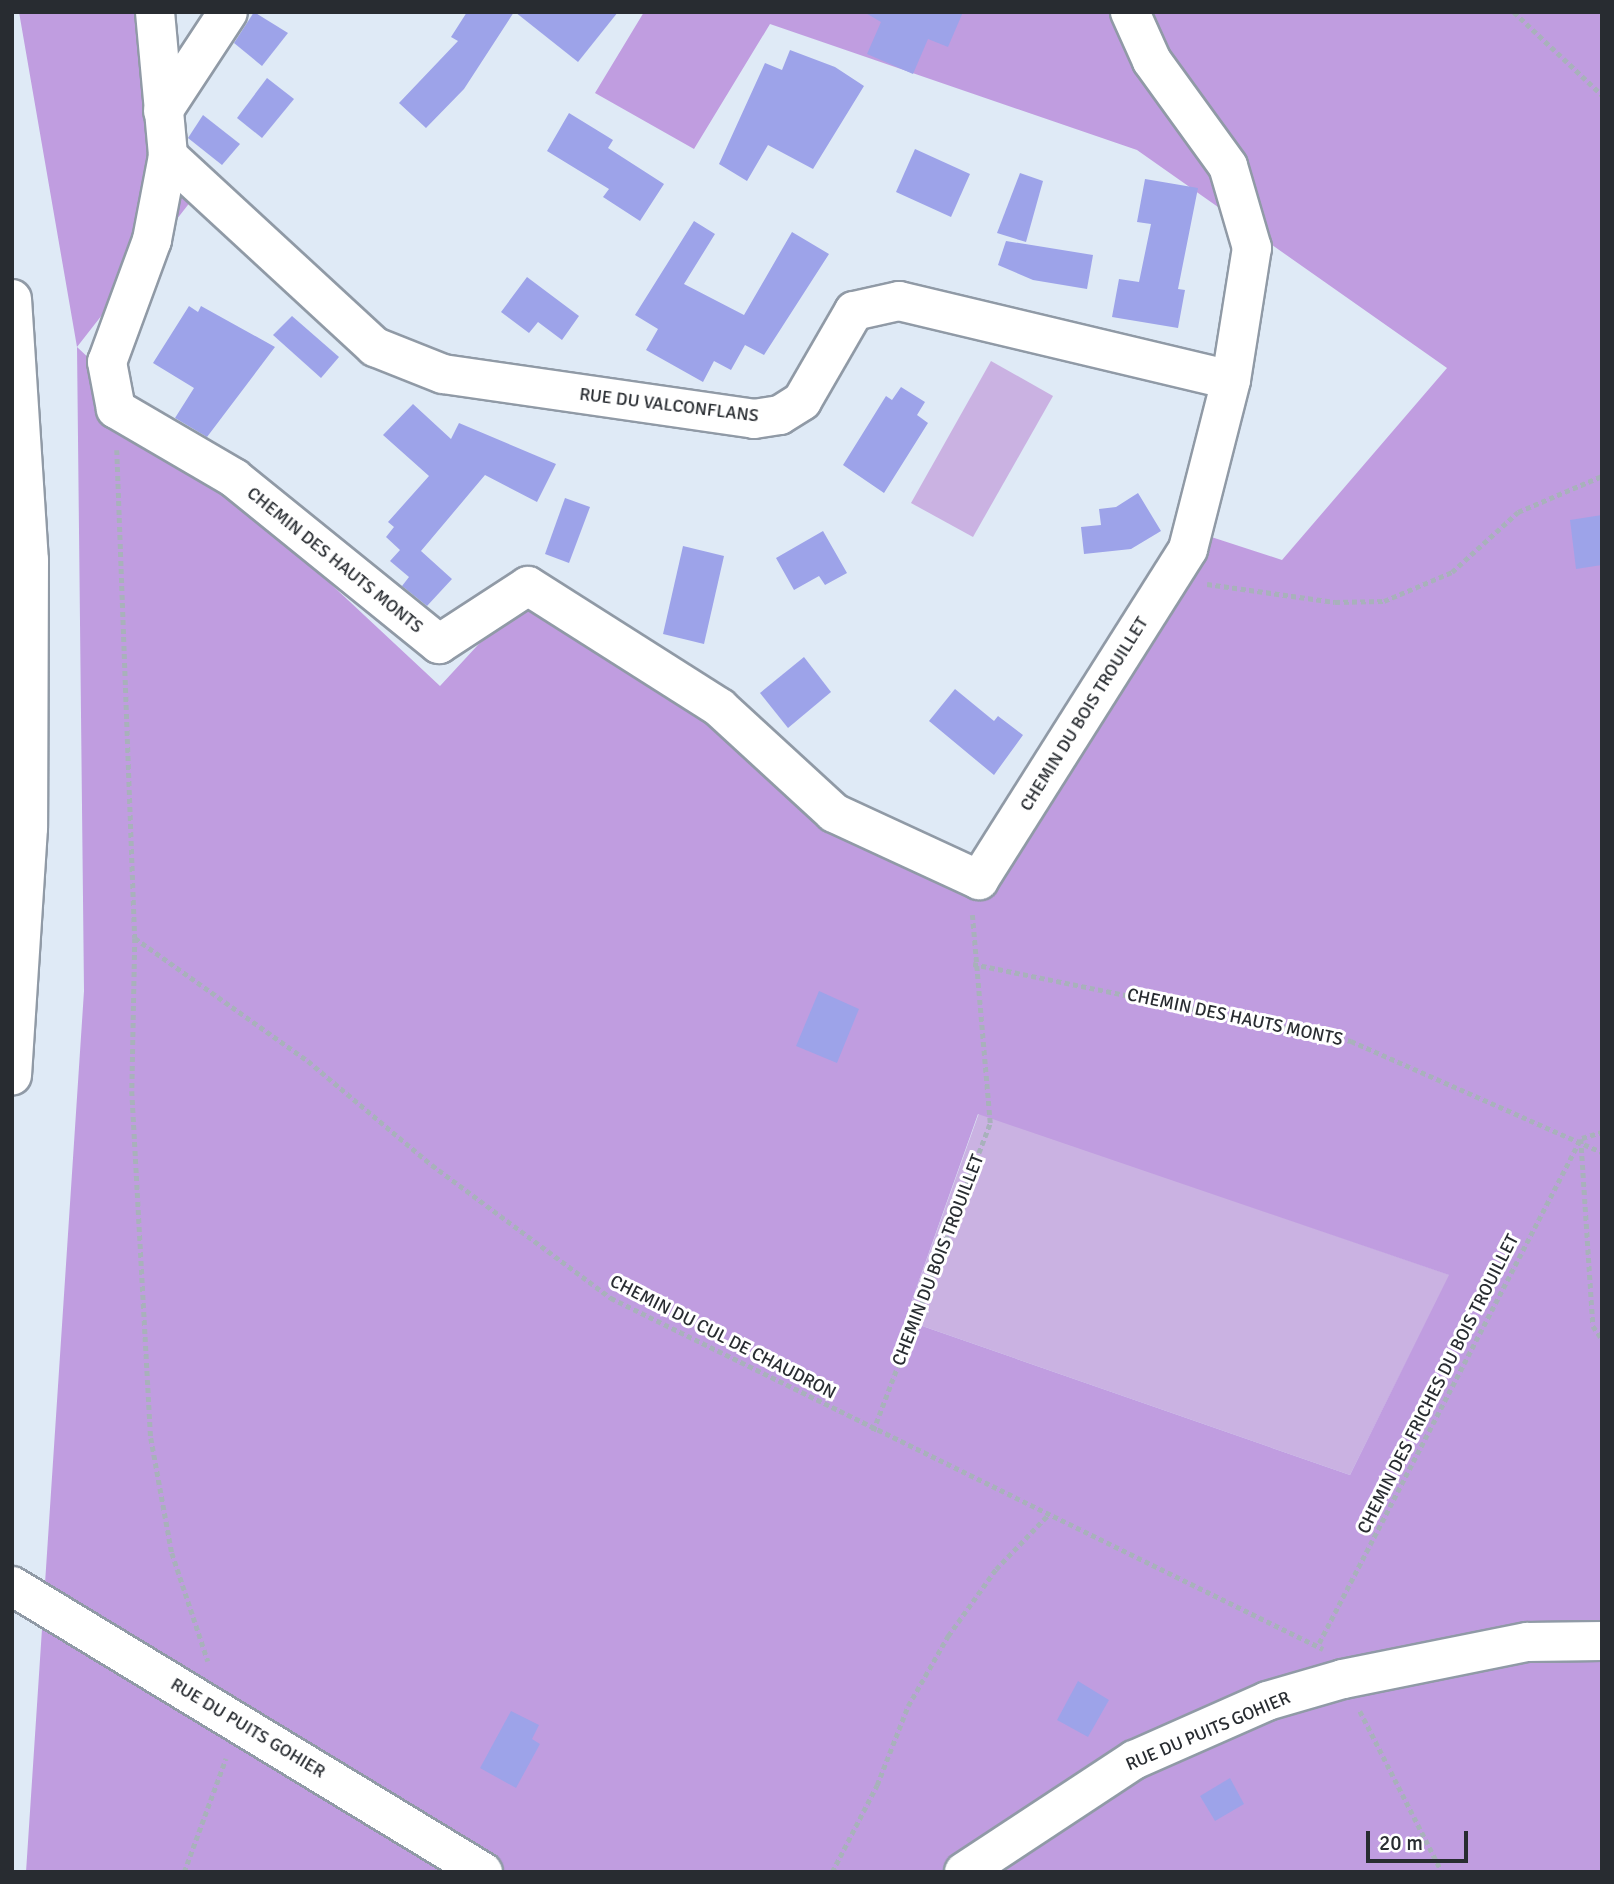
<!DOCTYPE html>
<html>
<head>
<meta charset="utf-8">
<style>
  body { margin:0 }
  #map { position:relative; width:1614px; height:1884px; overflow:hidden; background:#dfeaf6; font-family:Signika,sans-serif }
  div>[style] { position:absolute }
  .green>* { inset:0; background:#cab2e2 }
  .forest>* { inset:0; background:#c09de0 }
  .building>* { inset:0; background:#9da3e9 }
  .path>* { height:4.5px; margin-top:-2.25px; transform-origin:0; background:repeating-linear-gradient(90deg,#a8b1bb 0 5px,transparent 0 8.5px) }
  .roads { filter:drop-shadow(2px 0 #909aa6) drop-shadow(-2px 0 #909aa6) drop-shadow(0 2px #909aa6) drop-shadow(0 -2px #909aa6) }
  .minor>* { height:38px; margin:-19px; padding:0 19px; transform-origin:19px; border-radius:19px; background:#fff }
  .highway>* { height:38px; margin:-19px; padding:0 19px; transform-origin:19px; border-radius:19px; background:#fff }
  span { translate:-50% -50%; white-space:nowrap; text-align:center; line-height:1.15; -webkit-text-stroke:6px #fff; paint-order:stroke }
  .street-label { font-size:18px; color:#282c31 }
  .frame { position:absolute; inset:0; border:14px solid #282c31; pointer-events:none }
  .scale { position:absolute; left:1366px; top:1831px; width:102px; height:32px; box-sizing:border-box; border:4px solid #282c31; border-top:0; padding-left:9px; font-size:21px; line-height:24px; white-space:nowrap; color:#282c31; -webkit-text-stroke:5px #fff; paint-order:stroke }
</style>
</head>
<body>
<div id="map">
  <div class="green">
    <i style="clip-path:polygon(991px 361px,1053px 396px,973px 537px,911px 503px)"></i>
    <i style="clip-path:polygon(979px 1113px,1450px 1275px,1350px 1475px,905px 1320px)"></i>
  </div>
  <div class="forest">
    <i style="clip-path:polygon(evenodd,19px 12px,143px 12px,165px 75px,148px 174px,191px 201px,77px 347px,440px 686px,526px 593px,983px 888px,1196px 532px,1282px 560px,1447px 368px,1137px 150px,770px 24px,694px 149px,595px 93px,644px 12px,1602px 12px,1602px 1872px,26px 1872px,84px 991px,77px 347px,19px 12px,978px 1114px,1449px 1275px,1350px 1475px,905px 1320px,978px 1114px)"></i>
  </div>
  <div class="building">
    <i style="clip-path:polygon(254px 12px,288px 33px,262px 66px,234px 43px)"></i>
    <i style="clip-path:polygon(467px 12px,514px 12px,464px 89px,426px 128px,399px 103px,458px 41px,451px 37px)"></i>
    <i style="clip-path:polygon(515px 12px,618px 12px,578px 62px)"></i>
    <i style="clip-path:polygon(864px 12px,963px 12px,948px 47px,928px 39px,913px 74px,867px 54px,881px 22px)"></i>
    <i style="clip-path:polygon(790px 50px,835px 67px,864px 86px,813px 169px,768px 145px,747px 181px,719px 164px,765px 63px,782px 70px)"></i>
    <i style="clip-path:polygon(267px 78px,294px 99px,262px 138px,237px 118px)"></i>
    <i style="clip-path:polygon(569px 113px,613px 140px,608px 148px,664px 184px,640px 221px,603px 197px,609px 189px,547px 151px)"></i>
    <i style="clip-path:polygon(203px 115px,240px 144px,222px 165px,188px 138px)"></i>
    <i style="clip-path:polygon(915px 149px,970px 174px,951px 217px,896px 192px)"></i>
    <i style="clip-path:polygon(1020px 173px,1043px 181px,1026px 242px,997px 233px)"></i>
    <i style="clip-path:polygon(1145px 179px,1198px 188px,1178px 289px,1185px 290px,1178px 328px,1112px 317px,1119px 279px,1139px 282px,1151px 224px,1137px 222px)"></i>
    <i style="clip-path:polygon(694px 221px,715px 234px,684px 284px,744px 315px,792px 232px,829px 254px,764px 355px,745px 345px,731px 370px,714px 361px,703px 382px,646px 350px,658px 329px,635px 315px)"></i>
    <i style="clip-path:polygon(1006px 241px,1093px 255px,1087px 289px,1033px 280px,998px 265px)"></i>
    <i style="clip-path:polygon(527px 277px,579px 316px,562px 340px,538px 322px,529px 333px,501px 312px)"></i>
    <i style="clip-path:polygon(189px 306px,198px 312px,201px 306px,275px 347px,207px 437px,175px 418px,194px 388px,153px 363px)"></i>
    <i style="clip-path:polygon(292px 316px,339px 357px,321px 378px,273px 335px)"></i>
    <i style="clip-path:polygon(901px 387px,925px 402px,917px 415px,928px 423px,884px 493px,843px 465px,886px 396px,892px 400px)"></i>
    <i style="clip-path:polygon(413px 404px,451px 439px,459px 423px,556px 464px,537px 502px,485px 475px,421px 551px,452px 579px,427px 606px,402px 586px,409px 577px,390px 561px,400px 550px,386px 537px,394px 527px,388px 522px,429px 476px,383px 435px)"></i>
    <i style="clip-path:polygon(1138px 493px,1161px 531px,1131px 549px,1084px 554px,1081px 527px,1101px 525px,1099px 509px,1116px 507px)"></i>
    <i style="clip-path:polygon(565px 498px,590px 507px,569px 563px,545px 554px)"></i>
    <i style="clip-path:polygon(1602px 515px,1602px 565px,1576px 569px,1570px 520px)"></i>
    <i style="clip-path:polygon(823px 531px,847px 573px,825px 585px,819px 576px,794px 590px,776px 558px)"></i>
    <i style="clip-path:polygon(683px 546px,724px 556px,704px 644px,663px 634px)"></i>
    <i style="clip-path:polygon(804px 657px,831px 692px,788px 728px,760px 693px)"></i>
    <i style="clip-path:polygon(955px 689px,994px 721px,998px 716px,1023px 735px,994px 775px,929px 721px)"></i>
    <i style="clip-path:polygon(819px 991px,859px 1009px,837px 1063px,796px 1046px)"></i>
    <i style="clip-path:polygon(1078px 1681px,1109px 1700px,1088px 1737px,1057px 1720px)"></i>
    <i style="clip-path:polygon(511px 1711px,539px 1725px,532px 1739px,540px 1744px,516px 1788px,480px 1768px)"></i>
    <i style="clip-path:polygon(1230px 1778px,1244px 1804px,1215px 1821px,1200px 1796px)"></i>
  </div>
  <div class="path">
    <i style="left:1514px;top:12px;width:121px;rotate:43.3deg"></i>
    <i style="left:117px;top:450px;width:488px;rotate:87.9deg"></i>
    <i style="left:135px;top:938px;width:153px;rotate:91.1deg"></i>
    <i style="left:132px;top:1091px;width:348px;rotate:86.9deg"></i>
    <i style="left:151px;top:1438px;width:117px;rotate:79.7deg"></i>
    <i style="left:172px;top:1553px;width:114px;rotate:71.6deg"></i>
    <i style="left:1207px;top:584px;width:129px;rotate:8deg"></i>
    <i style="left:1335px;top:602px;width:49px;rotate:-1.2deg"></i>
    <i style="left:1384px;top:601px;width:74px;rotate:-23.1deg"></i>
    <i style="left:1452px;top:572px;width:89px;rotate:-42.3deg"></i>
    <i style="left:1518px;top:512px;width:91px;rotate:-23.2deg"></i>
    <i style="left:135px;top:938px;width:212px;rotate:35.4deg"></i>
    <i style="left:308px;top:1061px;width:162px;rotate:40deg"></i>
    <i style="left:432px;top:1165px;width:223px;rotate:36.6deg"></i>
    <i style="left:611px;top:1298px;width:794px;rotate:26.24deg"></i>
    <i style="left:973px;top:964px;width:386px;rotate:11.5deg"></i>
    <i style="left:1351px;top:1041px;width:274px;rotate:23.9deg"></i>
    <i style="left:1582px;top:1138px;width:21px;rotate:-17deg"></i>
    <i style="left:1581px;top:1139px;width:187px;rotate:86.3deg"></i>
    <i style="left:1593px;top:1326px;width:16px;rotate:55deg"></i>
    <i style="left:873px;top:1431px;width:329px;rotate:-69.2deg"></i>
    <i style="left:990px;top:1123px;width:209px;rotate:-94.9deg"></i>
    <i style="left:1319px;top:1643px;width:569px;rotate:-62.58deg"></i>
    <i style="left:1360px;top:1711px;width:181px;rotate:63deg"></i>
    <i style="left:184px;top:1872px;width:121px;rotate:-69.8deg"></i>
    <i style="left:832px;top:1872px;width:98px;rotate:-62.7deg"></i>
    <i style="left:877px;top:1785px;width:85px;rotate:-68.6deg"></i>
    <i style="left:908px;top:1706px;width:81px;rotate:-60.3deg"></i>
    <i style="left:948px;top:1636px;width:82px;rotate:-54.4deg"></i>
    <i style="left:996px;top:1569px;width:76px;rotate:-46.1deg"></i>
  </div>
  <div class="roads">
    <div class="minor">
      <i style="left:155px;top:12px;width:145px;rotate:84.8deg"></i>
      <i style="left:168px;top:156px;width:86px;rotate:100.8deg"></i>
      <i style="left:152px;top:240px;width:130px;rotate:110.2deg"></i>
      <i style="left:107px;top:362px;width:48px;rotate:79.2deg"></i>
      <i style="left:116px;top:409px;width:137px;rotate:30.3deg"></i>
      <i style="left:234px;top:478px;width:264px;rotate:39deg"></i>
      <i style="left:439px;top:644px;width:106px;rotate:-33.1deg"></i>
      <i style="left:528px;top:586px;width:227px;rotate:32.4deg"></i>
      <i style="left:720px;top:708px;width:155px;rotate:42.6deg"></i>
      <i style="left:834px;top:813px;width:160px;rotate:24.8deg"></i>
      <i style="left:979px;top:880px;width:391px;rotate:-57.7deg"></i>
      <i style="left:1188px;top:549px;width:174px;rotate:-75.7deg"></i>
      <i style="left:1231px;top:380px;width:134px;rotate:-81deg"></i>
      <i style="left:1252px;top:248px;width:85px;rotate:-106.3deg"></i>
      <i style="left:1228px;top:166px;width:130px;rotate:-125.9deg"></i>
      <i style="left:1152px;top:61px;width:54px;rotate:-114.2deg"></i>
      <i style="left:163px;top:111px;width:118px;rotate:-56.7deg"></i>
      <i style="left:168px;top:156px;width:282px;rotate:42.7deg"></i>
      <i style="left:375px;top:347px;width:73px;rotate:21.7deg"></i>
      <i style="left:443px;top:374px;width:314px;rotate:8.2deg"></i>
      <i style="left:754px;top:419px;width:26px;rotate:-9deg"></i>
      <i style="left:780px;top:415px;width:26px;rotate:-32deg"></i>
      <i style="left:802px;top:401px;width:104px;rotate:-60deg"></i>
      <i style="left:854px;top:311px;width:46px;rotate:-12.5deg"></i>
      <i style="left:899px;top:301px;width:341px;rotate:13.4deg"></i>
      <i style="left:12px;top:1586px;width:551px;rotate:31.27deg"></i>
      <i style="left:964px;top:1872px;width:204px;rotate:-33.4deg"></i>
      <i style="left:1134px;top:1760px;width:145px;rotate:-23.9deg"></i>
      <i style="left:1267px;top:1701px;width:79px;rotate:-16.1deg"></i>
      <i style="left:1343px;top:1679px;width:188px;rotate:-11.4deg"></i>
      <i style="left:1527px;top:1642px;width:75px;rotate:-0.8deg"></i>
    </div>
    <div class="highway">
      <i style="left:12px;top:299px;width:262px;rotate:86.3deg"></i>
      <i style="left:29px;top:560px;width:268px;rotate:90.2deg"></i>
      <i style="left:28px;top:828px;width:248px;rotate:93.7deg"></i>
    </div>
  </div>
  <div class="street-label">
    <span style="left:669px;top:405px;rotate:7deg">RUE DU VALCONFLANS</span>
    <span style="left:335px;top:560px;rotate:39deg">CHEMIN DES HAUTS MONTS</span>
    <span style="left:1084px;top:714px;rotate:-58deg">CHEMIN DU BOIS TROUILLET</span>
    <span style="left:1235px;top:1017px;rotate:12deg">CHEMIN DES HAUTS MONTS</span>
    <span style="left:938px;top:1260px;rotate:-69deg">CHEMIN DU BOIS TROUILLET</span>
    <span style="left:723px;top:1337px;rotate:27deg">CHEMIN DU CUL DE CHAUDRON</span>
    <span style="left:1438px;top:1384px;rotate:-63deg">CHEMIN DES FRICHES DU BOIS TROUILLET</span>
    <span style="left:248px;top:1728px;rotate:31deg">RUE DU PUITS GOHIER</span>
    <span style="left:1208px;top:1731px;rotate:-23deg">RUE DU PUITS GOHIER</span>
  </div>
  <div class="frame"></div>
  <div class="scale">20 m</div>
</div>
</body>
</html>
